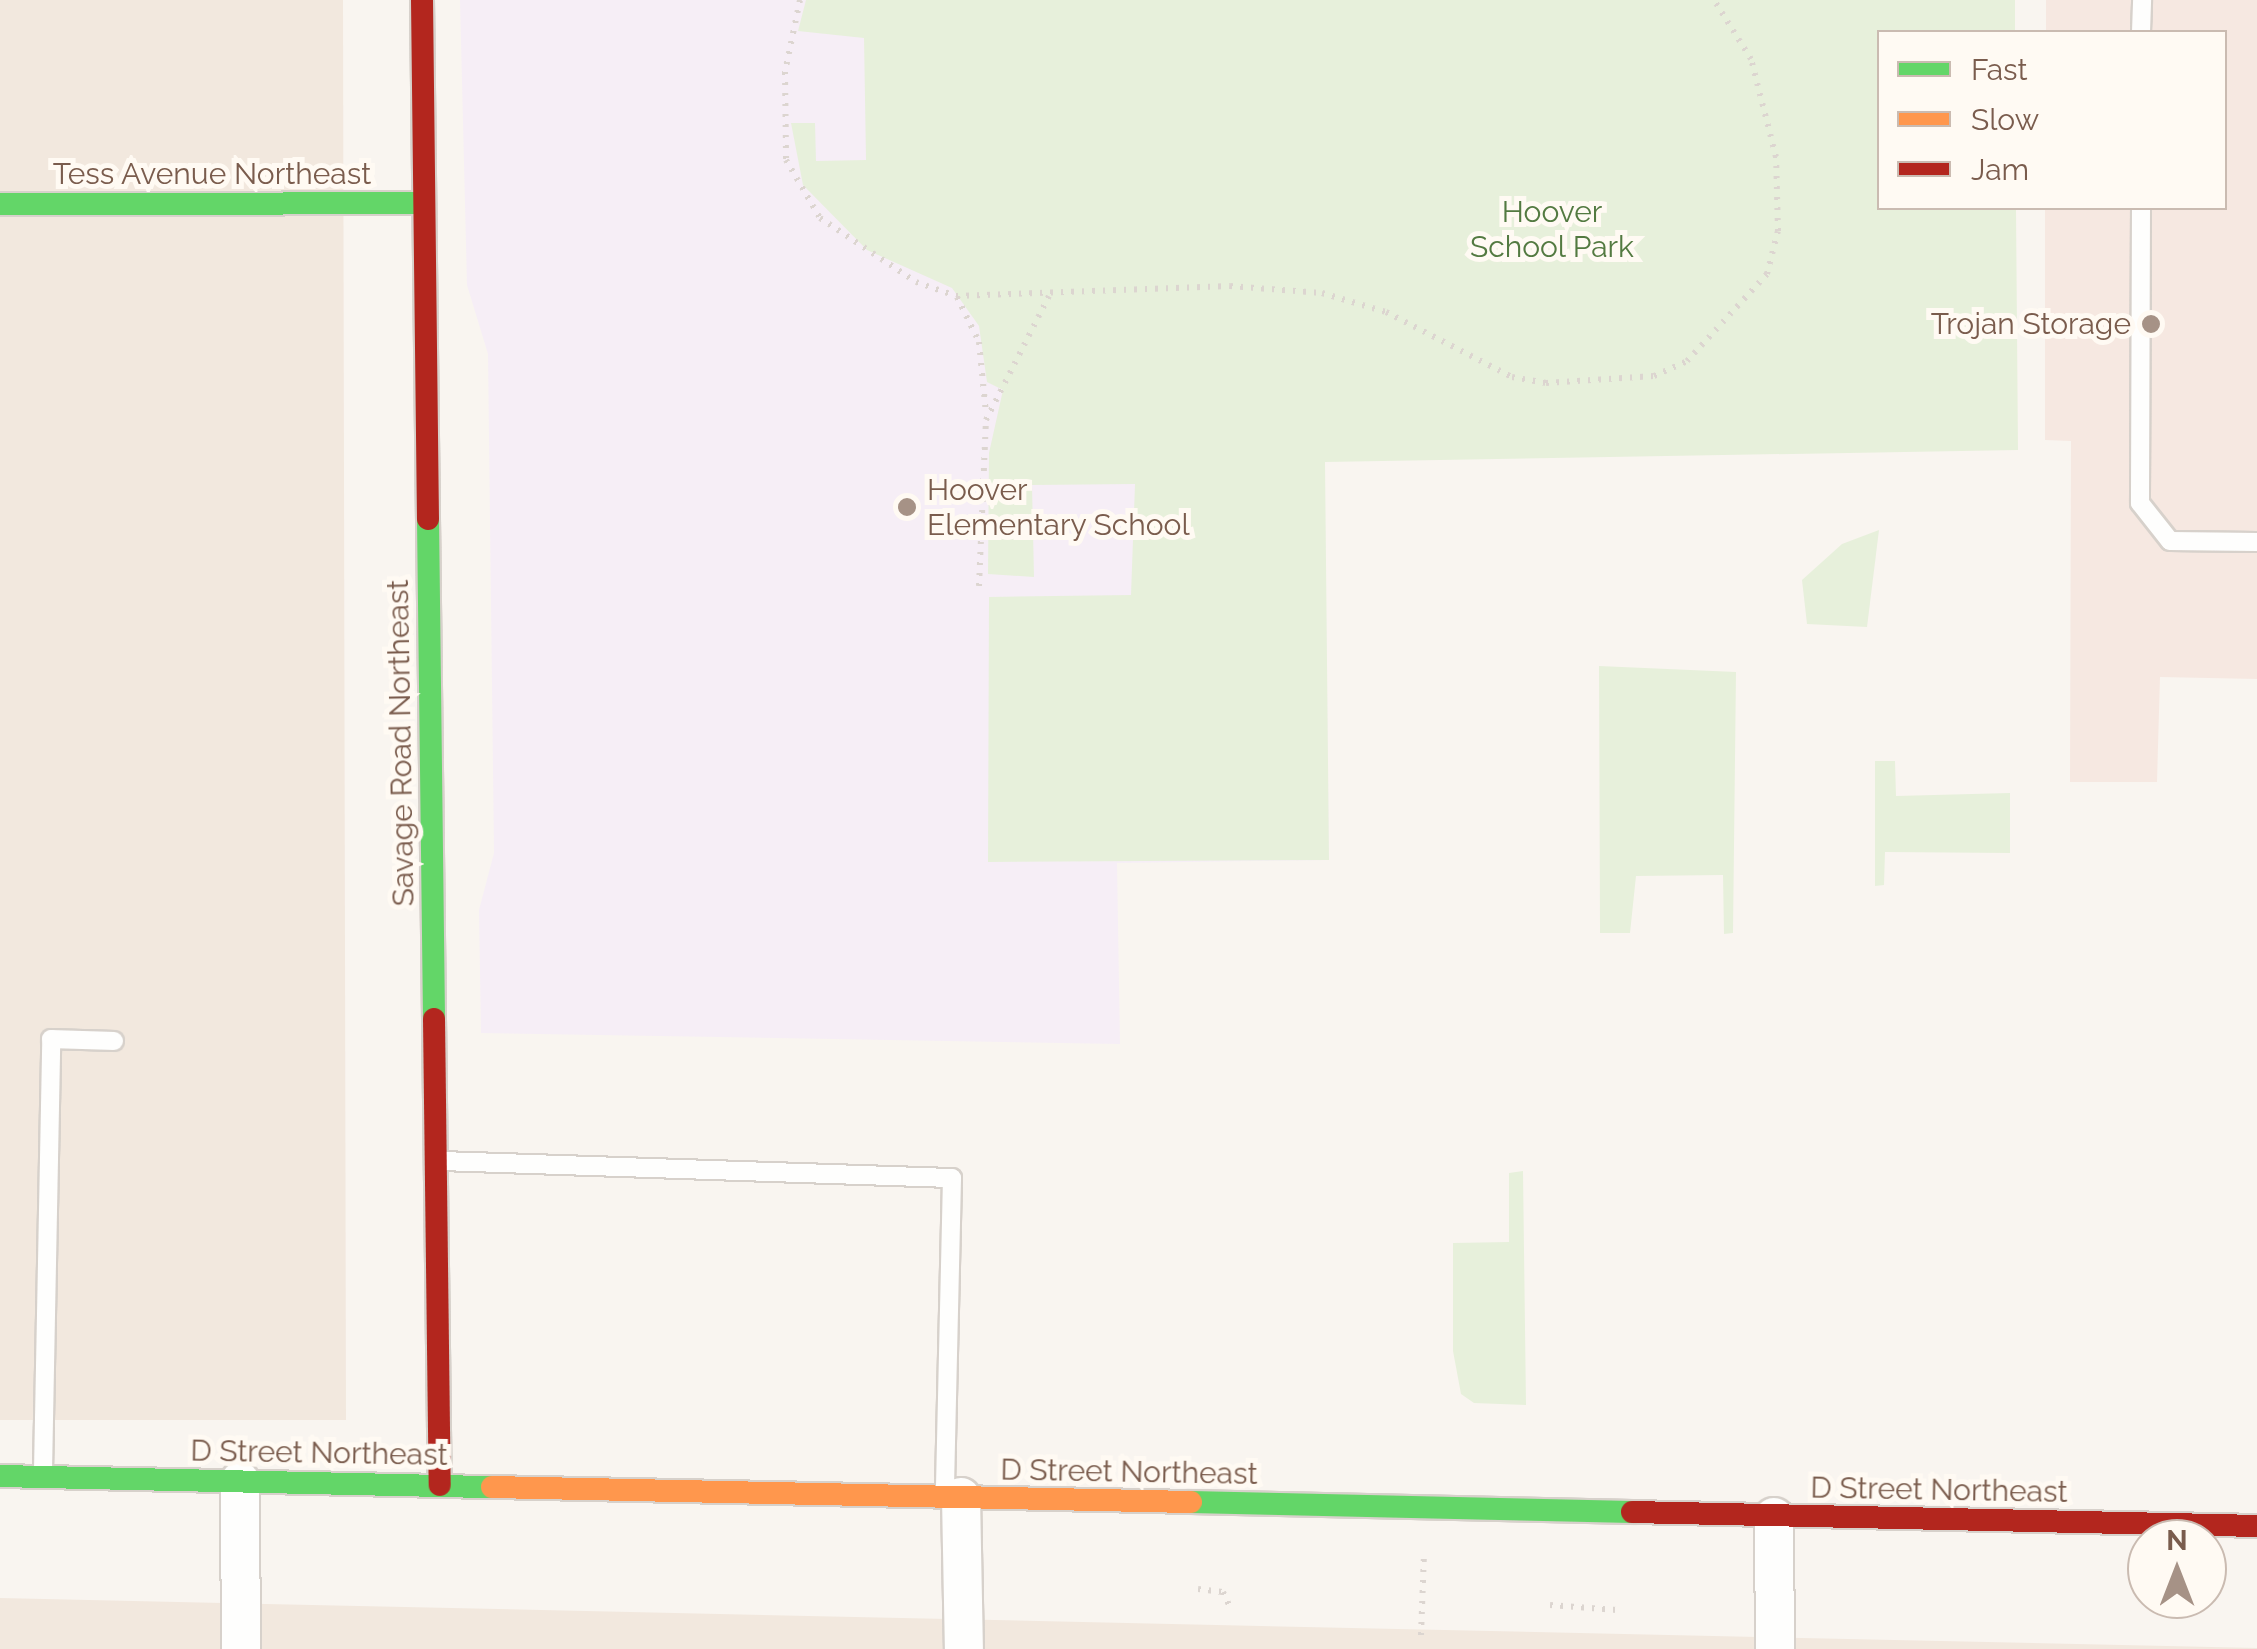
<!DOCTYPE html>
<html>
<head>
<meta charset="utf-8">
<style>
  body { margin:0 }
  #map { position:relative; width:2257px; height:1649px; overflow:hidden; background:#f9f5f0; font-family:Raleway,sans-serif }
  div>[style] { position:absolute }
  .residential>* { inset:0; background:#f2e8de }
  .commercial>* { inset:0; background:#f6e8e1 }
  .education>* { inset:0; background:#f6eef6 }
  .green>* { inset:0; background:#e7f0db }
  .path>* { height:6px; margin-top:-3px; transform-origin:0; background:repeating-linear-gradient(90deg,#dcd5d0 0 2.5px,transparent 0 10.5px) }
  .roads { filter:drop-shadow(2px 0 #d7d1cb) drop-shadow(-2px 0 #d7d1cb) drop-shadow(0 2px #d7d1cb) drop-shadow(0 -2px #d7d1cb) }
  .lane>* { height:18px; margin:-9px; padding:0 9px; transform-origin:9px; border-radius:9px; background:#fefefd }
  .street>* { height:38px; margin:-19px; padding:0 19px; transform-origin:19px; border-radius:19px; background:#fefefd }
  .fast>* { height:22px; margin:-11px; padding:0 11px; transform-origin:11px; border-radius:11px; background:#63d668 }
  .slow>* { height:22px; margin:-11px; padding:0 11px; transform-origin:11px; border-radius:11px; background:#ff974d }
  .jam>* { height:22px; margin:-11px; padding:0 11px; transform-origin:11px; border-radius:11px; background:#b3261e }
  .dots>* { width:28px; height:28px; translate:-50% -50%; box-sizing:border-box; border:5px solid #fffaf3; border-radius:50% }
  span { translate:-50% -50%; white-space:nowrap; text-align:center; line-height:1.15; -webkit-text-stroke:10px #fffaf3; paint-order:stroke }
  .street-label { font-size:30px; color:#7a5c4d }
  .park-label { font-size:30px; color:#537a41 }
  .poi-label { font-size:30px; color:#7a5c4d }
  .right { translate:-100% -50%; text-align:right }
  .left { translate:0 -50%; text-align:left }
  .legend { position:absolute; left:1877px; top:30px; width:350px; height:180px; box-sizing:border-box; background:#fffaf3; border:2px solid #cabbb1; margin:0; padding:12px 18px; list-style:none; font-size:30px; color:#7a5c4d }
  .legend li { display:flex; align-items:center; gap:20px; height:50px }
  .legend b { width:50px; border:2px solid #cabbb1 }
  .north { position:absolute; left:2127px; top:1519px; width:100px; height:100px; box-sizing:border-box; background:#fffaf3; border:2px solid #cabbb1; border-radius:50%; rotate:0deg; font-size:28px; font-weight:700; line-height:40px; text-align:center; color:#7a5c4d }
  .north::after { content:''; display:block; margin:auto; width:35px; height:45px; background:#a69286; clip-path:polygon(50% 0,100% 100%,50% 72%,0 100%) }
</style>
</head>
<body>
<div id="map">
  <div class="residential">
    <i style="clip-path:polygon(0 0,343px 0,346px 1420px,0 1420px)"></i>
    <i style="clip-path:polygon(0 1598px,2257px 1648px,2257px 1649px,0 1649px)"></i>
  </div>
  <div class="commercial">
    <i style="clip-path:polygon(2046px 0,2257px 0,2257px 679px,2160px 677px,2157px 782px,2070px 782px,2071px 441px,2045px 440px,2045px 208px,2224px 208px,2224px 32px,2046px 32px)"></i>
  </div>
  <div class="education">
    <i style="clip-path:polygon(460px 0,1319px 0,1329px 860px,1117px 863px,1120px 1044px,481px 1033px,479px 910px,494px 853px,488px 354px,467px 285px)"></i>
  </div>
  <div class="green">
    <i style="clip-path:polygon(806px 0,2015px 0,2015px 32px,1880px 32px,1880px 208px,2016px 208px,2018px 450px,1325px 462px,1329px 860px,988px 862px,989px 597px,1131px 595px,1135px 484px,1032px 485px,1034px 577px,988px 574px,989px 453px,1003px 390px,987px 382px,979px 326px,952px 288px,867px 250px,803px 185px,791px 123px,815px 123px,816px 161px,866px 160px,864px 38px,798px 31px)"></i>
    <i style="clip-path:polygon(1879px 530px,1867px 627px,1807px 624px,1802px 580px,1842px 544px)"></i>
    <i style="clip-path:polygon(1599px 666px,1736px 672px,1733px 933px,1724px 934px,1723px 875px,1636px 876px,1630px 933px,1600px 933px)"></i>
    <i style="clip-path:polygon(1875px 761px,1895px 761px,1896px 796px,2010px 793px,2010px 853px,1885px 852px,1884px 885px,1875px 886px)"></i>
    <i style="clip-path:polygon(1523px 1171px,1526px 1405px,1474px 1403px,1461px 1394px,1453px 1351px,1453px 1243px,1509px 1242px,1509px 1173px)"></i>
  </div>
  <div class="path">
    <i style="left:800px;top:0;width:74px;rotate:101.8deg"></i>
    <i style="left:785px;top:72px;width:88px;rotate:89.3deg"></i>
    <i style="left:786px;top:160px;width:67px;rotate:59.6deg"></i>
    <i style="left:820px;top:218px;width:115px;rotate:33.7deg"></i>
    <i style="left:916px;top:282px;width:42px;rotate:19.3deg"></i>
    <i style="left:956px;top:296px;width:274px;rotate:-2.1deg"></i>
    <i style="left:1230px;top:286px;width:92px;rotate:4.4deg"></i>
    <i style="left:1322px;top:293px;width:67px;rotate:16.5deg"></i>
    <i style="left:1386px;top:312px;width:142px;rotate:27.3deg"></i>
    <i style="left:1512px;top:377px;width:35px;rotate:10deg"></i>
    <i style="left:1546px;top:383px;width:108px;rotate:-3.7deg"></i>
    <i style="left:1654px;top:376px;width:36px;rotate:-24deg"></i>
    <i style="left:1687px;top:361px;width:118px;rotate:-47.4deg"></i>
    <i style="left:1767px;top:274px;width:44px;rotate:-75.7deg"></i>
    <i style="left:1778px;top:231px;width:74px;rotate:-91.5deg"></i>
    <i style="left:1776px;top:157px;width:101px;rotate:-104.3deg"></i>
    <i style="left:1751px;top:59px;width:70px;rotate:-122.1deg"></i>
    <i style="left:957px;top:297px;width:50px;rotate:63.9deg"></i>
    <i style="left:979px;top:342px;width:72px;rotate:84.4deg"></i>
    <i style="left:979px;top:586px;width:166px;rotate:-87.6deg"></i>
    <i style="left:986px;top:420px;width:139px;rotate:-63.1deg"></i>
    <i style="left:1198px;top:1589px;width:25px;rotate:7deg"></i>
    <i style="left:1223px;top:1592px;width:17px;rotate:65deg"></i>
    <i style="left:1550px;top:1605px;width:67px;rotate:4.3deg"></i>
    <i style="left:1421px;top:1635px;width:81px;rotate:-87.9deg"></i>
  </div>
  <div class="roads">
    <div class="lane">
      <i style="left:2141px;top:32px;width:32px;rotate:-88deg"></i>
      <i style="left:2141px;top:208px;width:295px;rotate:90.2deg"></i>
      <i style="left:2140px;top:503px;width:48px;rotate:51.7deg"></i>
      <i style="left:2170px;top:541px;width:87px;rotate:0.7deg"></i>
      <i style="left:441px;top:1161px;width:511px;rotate:1.91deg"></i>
      <i style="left:952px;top:1178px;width:313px;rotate:91.3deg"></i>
      <i style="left:43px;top:1471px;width:432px;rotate:-88.9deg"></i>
      <i style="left:51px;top:1039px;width:63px;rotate:1.8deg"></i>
    </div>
    <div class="street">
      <i style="left:240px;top:1481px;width:168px;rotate:89.7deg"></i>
      <i style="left:961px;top:1497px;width:152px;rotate:88.9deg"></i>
      <i style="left:1774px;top:1517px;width:132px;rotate:89.6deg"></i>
    </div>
    <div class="fast">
      <i style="left:0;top:204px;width:424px;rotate:-0.1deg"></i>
      <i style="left:428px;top:519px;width:500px;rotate:89.31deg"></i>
      <i style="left:0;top:1476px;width:492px;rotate:1.3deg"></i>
      <i style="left:1191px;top:1502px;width:441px;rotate:1.3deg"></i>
    </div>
    <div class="slow">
      <i style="left:492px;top:1487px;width:699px;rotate:1.23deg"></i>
    </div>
    <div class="jam">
      <i style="left:422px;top:0;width:519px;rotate:89.34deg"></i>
      <i style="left:434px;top:1019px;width:466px;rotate:89.3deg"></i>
      <i style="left:1632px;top:1512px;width:625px;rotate:1.28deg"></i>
    </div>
  </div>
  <div class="dots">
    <i style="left:2151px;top:324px;background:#a69286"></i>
    <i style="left:907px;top:507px;background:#a69286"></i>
  </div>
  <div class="street-label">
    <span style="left:212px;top:174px">Tess Avenue Northeast</span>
    <span style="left:401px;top:743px;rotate:-91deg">Savage Road Northeast</span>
    <span style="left:319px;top:1453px;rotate:1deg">D Street Northeast</span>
    <span style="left:1129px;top:1472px;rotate:1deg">D Street Northeast</span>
    <span style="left:1939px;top:1490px;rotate:1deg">D Street Northeast</span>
  </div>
  <div class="park-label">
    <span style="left:1552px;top:229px">Hoover<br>School Park</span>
  </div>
  <div class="poi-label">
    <span class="right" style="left:2131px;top:324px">Trojan Storage</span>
    <span class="left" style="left:927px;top:507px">Hoover<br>Elementary School</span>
  </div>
  <ul class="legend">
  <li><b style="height:12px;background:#63d668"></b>Fast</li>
  <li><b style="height:12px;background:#ff974d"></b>Slow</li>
  <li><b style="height:12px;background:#b3261e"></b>Jam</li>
  </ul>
  <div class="north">N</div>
</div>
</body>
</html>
